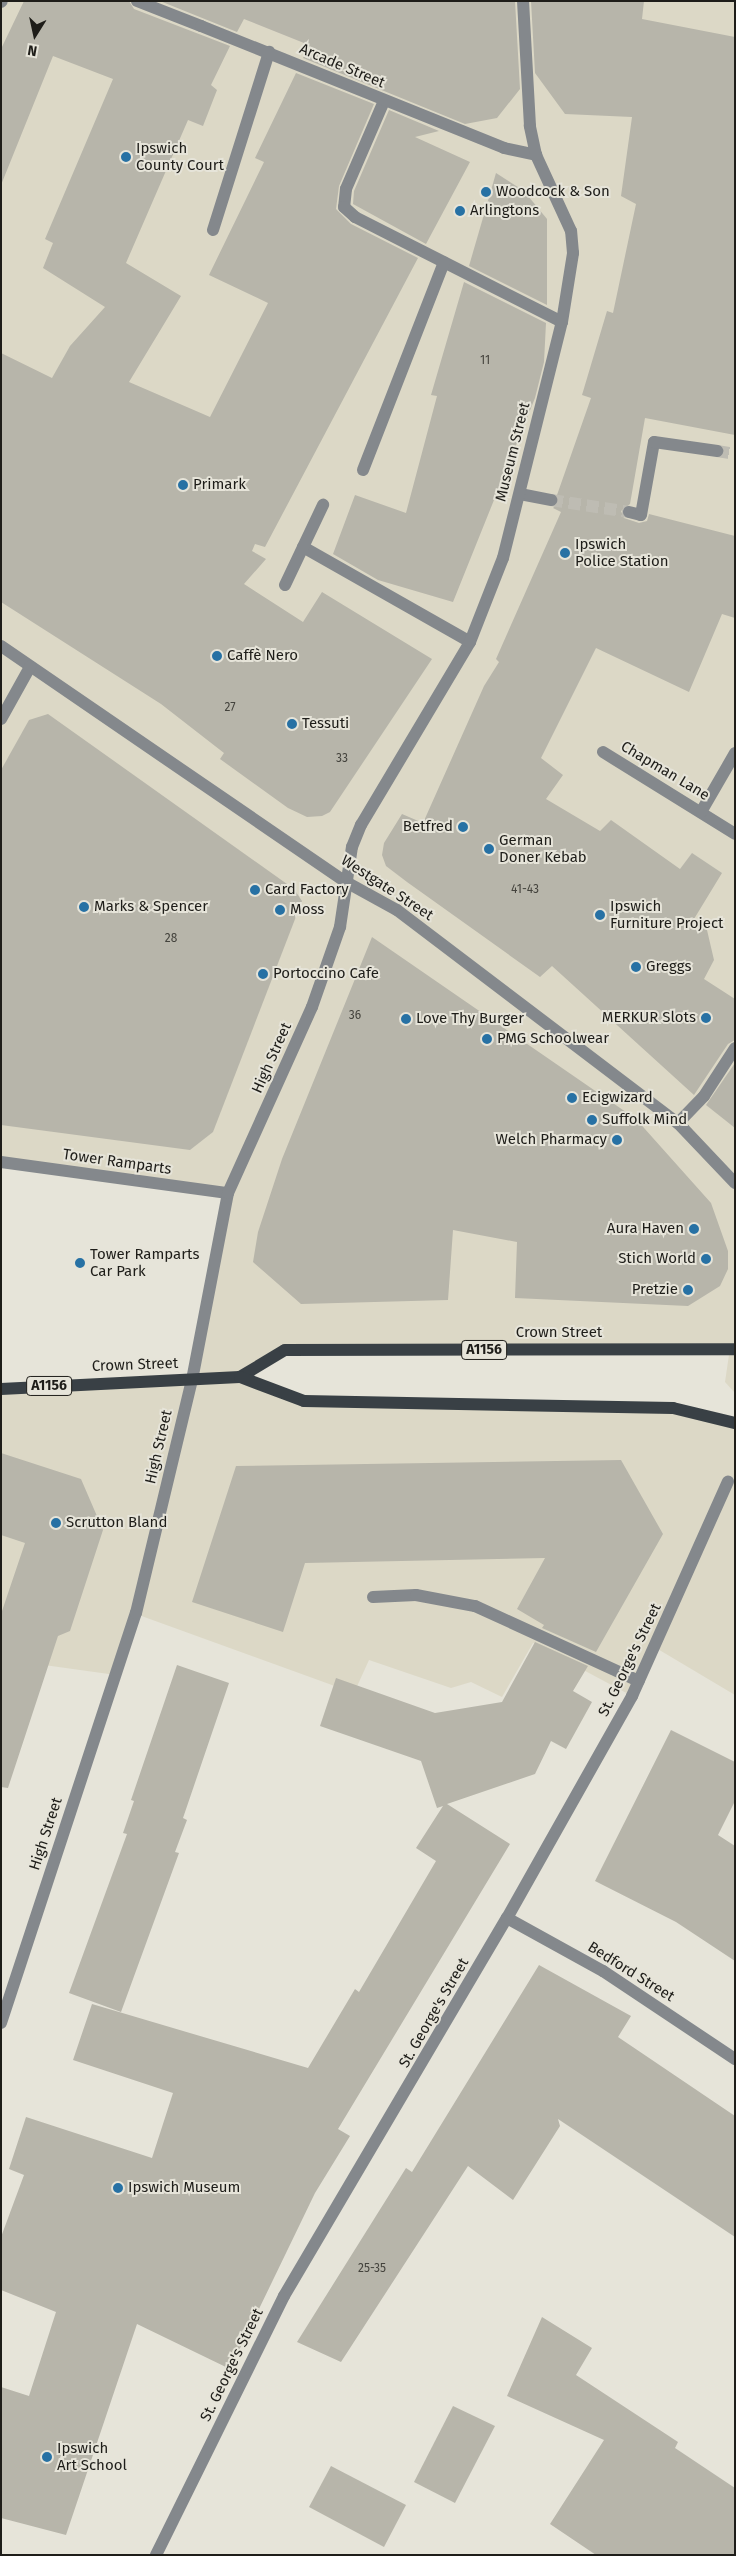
<!DOCTYPE html>
<html>
<head>
<meta charset="utf-8">
<style>
  body { margin:0 }
  #map { position:relative; width:736px; height:2556px; overflow:hidden; background:#e6e4d9; font-family:"Fira Sans",sans-serif }
  div>[style] { position:absolute }
  .built>* { inset:0; background:#dcd8c6 }
  .building>* { inset:0; background:#b7b5aa }
  .pedestrian-tunnel>* { height:12px; margin-top:-6px; transform-origin:0; background:repeating-linear-gradient(90deg,#bebcb3 0 12px,transparent 0 18px) }
  .service>* { height:12px; margin:-6px; padding:0 6px; transform-origin:6px; border-radius:6px; background:#84888c }
  .pedestrian>* { height:12px; margin:-6px; padding:0 6px; transform-origin:6px; border-radius:6px; background:#84888c }
  .minor>* { height:12px; margin:-6px; padding:0 6px; transform-origin:6px; border-radius:6px; background:#84888c }
  .tertiary>* { height:12px; margin:-6px; padding:0 6px; transform-origin:6px; border-radius:6px; background:#84888c }
  .primary>* { height:12px; margin:-6px; padding:0 6px; transform-origin:6px; border-radius:6px; background:#394045 }
  .dots>* { width:14px; height:14px; translate:-50% -50%; box-sizing:border-box; border:2px solid #e6e4d9; border-radius:50% }
  span { translate:-50% -50%; white-space:nowrap; text-align:center; line-height:1.15; -webkit-text-stroke:4px #e6e4d9; paint-order:stroke }
  .number-label { font-size:12px; color:#44433d }
  .number-label span { -webkit-text-stroke-width:0 }
  .shield-label span { padding:1px 4px; background:#e6e4d9; border:1px solid; border-radius:4px; -webkit-text-stroke-width:0 }
  .shield-label { font-size:14px; color:#1e1d19; font-weight:700 }
  .street-label { font-size:15px; color:#1e1d19 }
  .poi-label { font-size:15px; color:#1e1d19 }
  .left { translate:0 -50%; text-align:left }
  .right { translate:-100% -50%; text-align:right }
  .frame { position:absolute; inset:0; border:2px solid #1e1d19; pointer-events:none }
  .north { position:absolute; left:10px; top:10px; width:50px; height:50px; -webkit-text-stroke:4px #e6e4d9; paint-order:stroke; rotate:190deg; font-size:14px; font-weight:700; line-height:20px; text-align:center; color:#1e1d19 }
  .north::after { content:''; display:block; margin:auto; width:18px; height:22px; background:#1e1d19; clip-path:polygon(50% 0,100% 100%,50% 72%,0 100%) }
</style>
</head>
<body>
<div id="map">
  <div class="built">
    <i style="clip-path:polygon(1px 1px,735px 1px,735px 1393px,725px 1382px,730px 1348px,285px 1350px,241px 1377px,304px 1401px,673px 1408px,735px 1423px,735px 1695px,656px 1648px,632px 1696px,533px 1643px,502px 1697px,471px 1682px,451px 1688px,369px 1660px,354px 1693px,136px 1614px,116px 1675px,1px 1659px,1px 1389px,192px 1379px,228px 1194px,1px 1162px)"></i>
  </div>
  <div class="building">
    <i style="clip-path:polygon(24px 1px,129px 1px,134px 9px,230px 46px,211px 85px,217px 90px,203px 126px,188px 120px,126px 263px,181px 296px,129px 382px,210px 417px,268px 303px,209px 275px,264px 162px,255px 158px,296px 73px,374px 104px,339px 186px,336px 209px,351px 224px,418px 258px,265px 547px,255px 544px,252px 551px,266px 559px,244px 584px,303px 622px,322px 592px,432px 659px,330px 812px,322px 816px,307px 817px,288px 808px,220px 759px,224px 753px,161px 704px,1px 602px,1px 353px,52px 378px,70px 346px,105px 307px,43px 268px,53px 243px,45px 239px,113px 79px,53px 56px,1px 185px,1px 49px)"></i>
    <i style="clip-path:polygon(160px 1px,515px 1px,520px 89px,497px 118px,465px 124px,303px 58px,309px 45px,244px 19px,237px 32px)"></i>
    <i style="clip-path:polygon(531px 1px,644px 1px,642px 19px,735px 37px,735px 435px,645px 418px,630px 504px,621px 511px,624px 518px,639px 523px,647px 521px,649px 514px,735px 536px,735px 618px,722px 614px,689px 692px,596px 648px,541px 758px,563px 775px,546px 799px,600px 831px,611px 820px,680px 869px,692px 853px,722px 873px,694px 919px,707px 930px,714px 960px,704px 979px,735px 999px,735px 1040px,728px 1044px,694px 1095px,552px 966px,540px 977px,407px 882px,386px 866px,382px 855px,384px 843px,402px 814px,423px 823px,484px 686px,499px 662px,496px 659px,561px 512px,553px 508px,559px 502px,557px 495px,591px 398px,582px 395px,607px 311px,613px 313px,636px 204px,621px 196px,632px 117px,565px 114px,535px 73px)"></i>
    <i style="clip-path:polygon(389px 110px,439px 131px,415px 137px,470px 162px,426px 244px,353px 204px,354px 191px)"></i>
    <i style="clip-path:polygon(496px 173px,524px 191px,547px 219px,547px 305px,469px 266px)"></i>
    <i style="clip-path:polygon(464px 282px,546px 323px,544px 362px,535px 398px,453px 602px,378px 580px,333px 554px,355px 495px,406px 513px,437px 396px,431px 395px)"></i>
    <i style="clip-path:polygon(48px 714px,294px 889px,302px 901px,213px 1132px,190px 1150px,1px 1125px,1px 770px,29px 720px)"></i>
    <i style="clip-path:polygon(372px 937px,636px 1119px,711px 1203px,728px 1251px,728px 1269px,720px 1286px,688px 1306px,515px 1298px,517px 1242px,453px 1230px,448px 1300px,301px 1304px,253px 1262px,258px 1232px,282px 1159px)"></i>
    <i style="clip-path:polygon(735px 1063px,735px 1128px,706px 1105px)"></i>
    <i style="clip-path:polygon(1px 1453px,81px 1479px,103px 1530px,70px 1631px,58px 1636px,8px 1788px,1px 1787px,1px 1614px,25px 1543px,1px 1535px)"></i>
    <i style="clip-path:polygon(621px 1460px,663px 1534px,596px 1652px,542px 1628px,544px 1625px,517px 1609px,545px 1558px,305px 1563px,283px 1632px,192px 1602px,236px 1466px)"></i>
    <i style="clip-path:polygon(535px 1642px,588px 1666px,573px 1691px,592px 1702px,566px 1749px,551px 1741px,535px 1774px,447px 1804px,510px 1844px,338px 2129px,350px 2136px,315px 2193px,230px 2369px,137px 2324px,66px 2535px,1px 2518px,1px 2387px,29px 2396px,56px 2312px,1px 2290px,1px 2237px,24px 2175px,9px 2169px,26px 2117px,152px 2158px,173px 2093px,73px 2060px,92px 2004px,308px 2068px,355px 1989px,359px 1992px,436px 1861px,416px 1848px,443px 1806px,437px 1808px,421px 1761px,320px 1726px,336px 1678px,435px 1713px,502px 1702px)"></i>
    <i style="clip-path:polygon(177px 1665px,229px 1683px,183px 1818px,187px 1820px,175px 1852px,179px 1853px,121px 2012px,69px 1993px,127px 1834px,123px 1833px,134px 1801px,131px 1800px)"></i>
    <i style="clip-path:polygon(671px 1730px,735px 1762px,735px 1801px,718px 1835px,735px 1846px,735px 1961px,676px 1922px,595px 1881px)"></i>
    <i style="clip-path:polygon(539px 1965px,631px 2016px,618px 2037px,735px 2116px,735px 2237px,558px 2119px,560px 2126px,513px 2200px,468px 2166px,341px 2362px,297px 2342px,406px 2168px,412px 2172px)"></i>
    <i style="clip-path:polygon(542px 2317px,592px 2348px,576px 2375px,678px 2442px,675px 2448px,735px 2488px,735px 2555px,596px 2555px,550px 2524px,604px 2440px,507px 2396px)"></i>
    <i style="clip-path:polygon(453px 2406px,495px 2426px,455px 2503px,414px 2482px)"></i>
    <i style="clip-path:polygon(331px 2466px,406px 2505px,384px 2547px,309px 2507px)"></i>
  </div>
  <div class="pedestrian-tunnel">
    <i style="left:717px;top:451px;width:18px;rotate:9deg"></i>
    <i style="left:551px;top:500px;width:79px;rotate:8.7deg"></i>
  </div>
  <div class="service">
    <i style="left:1px;top:2px;width:1px;rotate:-45deg"></i>
    <i style="left:384px;top:101px;width:96px;rotate:113.4deg"></i>
    <i style="left:346px;top:189px;width:18px;rotate:96deg"></i>
    <i style="left:344px;top:207px;width:15px;rotate:42deg"></i>
    <i style="left:355px;top:217px;width:232px;rotate:26.9deg"></i>
    <i style="left:213px;top:230px;width:187px;rotate:-72.5deg"></i>
    <i style="left:363px;top:470px;width:223px;rotate:-68.7deg"></i>
    <i style="left:303px;top:547px;width:192px;rotate:29.6deg"></i>
    <i style="left:285px;top:585px;width:89px;rotate:-64.6deg"></i>
    <i style="left:373px;top:1597px;width:43px;rotate:-2.7deg"></i>
    <i style="left:416px;top:1595px;width:60px;rotate:10.6deg"></i>
    <i style="left:475px;top:1606px;width:180px;rotate:24.6deg"></i>
  </div>
  <div class="pedestrian">
    <i style="left:137px;top:1px;width:69px;rotate:21.3deg"></i>
    <i style="left:520px;top:494px;width:32px;rotate:11deg"></i>
    <i style="left:629px;top:512px;width:12px;rotate:14deg"></i>
    <i style="left:641px;top:515px;width:74px;rotate:-79.9deg"></i>
    <i style="left:654px;top:442px;width:64px;rotate:8.1deg"></i>
    <i style="left:1px;top:646px;width:418px;rotate:34.4deg"></i>
    <i style="left:346px;top:882px;width:58px;rotate:28.8deg"></i>
    <i style="left:397px;top:910px;width:353px;rotate:37.2deg"></i>
    <i style="left:678px;top:1123px;width:83px;rotate:46.5deg"></i>
    <i style="left:1px;top:719px;width:60px;rotate:-60.9deg"></i>
    <i style="left:678px;top:1123px;width:37px;rotate:-46deg"></i>
    <i style="left:704px;top:1096px;width:57px;rotate:-57.1deg"></i>
  </div>
  <div class="minor">
    <i style="left:201px;top:26px;width:327px;rotate:21.9deg"></i>
    <i style="left:504px;top:148px;width:33px;rotate:12deg"></i>
    <i style="left:603px;top:752px;width:155px;rotate:31.8deg"></i>
    <i style="left:701px;top:812px;width:68px;rotate:-60deg"></i>
    <i style="left:1px;top:1162px;width:229px;rotate:7.8deg"></i>
    <i style="left:507px;top:1918px;width:110px;rotate:28.9deg"></i>
    <i style="left:603px;top:1971px;width:159px;rotate:33.7deg"></i>
    <i style="left:156px;top:2555px;width:289px;rotate:-63.7deg"></i>
    <i style="left:284px;top:2296px;width:439px;rotate:-59.5deg"></i>
    <i style="left:507px;top:1918px;width:255px;rotate:-60.6deg"></i>
    <i style="left:632px;top:1696px;width:235px;rotate:-65.9deg"></i>
  </div>
  <div class="tertiary">
    <i style="left:1px;top:2023px;width:432px;rotate:-71.8deg"></i>
    <i style="left:136px;top:1613px;width:240px;rotate:-76.5deg"></i>
    <i style="left:192px;top:1380px;width:190px;rotate:-79.1deg"></i>
    <i style="left:228px;top:1193px;width:204px;rotate:-65.7deg"></i>
    <i style="left:312px;top:1007px;width:85px;rotate:-70.7deg"></i>
    <i style="left:340px;top:927px;width:81px;rotate:-81.5deg"></i>
    <i style="left:352px;top:847px;width:24px;rotate:-68deg"></i>
    <i style="left:361px;top:825px;width:213px;rotate:-59.2deg"></i>
    <i style="left:470px;top:642px;width:90px;rotate:-68.6deg"></i>
    <i style="left:503px;top:558px;width:243px;rotate:-76deg"></i>
    <i style="left:562px;top:322px;width:70px;rotate:-80.9deg"></i>
    <i style="left:573px;top:253px;width:22px;rotate:-95deg"></i>
    <i style="left:571px;top:231px;width:84px;rotate:-114.7deg"></i>
    <i style="left:536px;top:155px;width:30px;rotate:-102deg"></i>
    <i style="left:530px;top:126px;width:125px;rotate:-93.2deg"></i>
  </div>
  <div class="primary">
    <i style="left:240px;top:1377px;width:52px;rotate:-31deg"></i>
    <i style="left:285px;top:1350px;width:450px;rotate:-0.1deg"></i>
    <i style="left:1px;top:1389px;width:239px;rotate:-2.9deg"></i>
    <i style="left:240px;top:1377px;width:68px;rotate:20.6deg"></i>
    <i style="left:304px;top:1401px;width:369px;rotate:1.1deg"></i>
    <i style="left:673px;top:1408px;width:64px;rotate:13.6deg"></i>
  </div>
  <div class="dots">
    <i style="left:126px;top:157px;background:#2771a4"></i>
    <i style="left:486px;top:192px;background:#2771a4"></i>
    <i style="left:460px;top:211px;background:#2771a4"></i>
    <i style="left:183px;top:485px;background:#2771a4"></i>
    <i style="left:565px;top:553px;background:#2771a4"></i>
    <i style="left:217px;top:656px;background:#2771a4"></i>
    <i style="left:292px;top:724px;background:#2771a4"></i>
    <i style="left:463px;top:827px;background:#2771a4"></i>
    <i style="left:489px;top:849px;background:#2771a4"></i>
    <i style="left:255px;top:890px;background:#2771a4"></i>
    <i style="left:84px;top:907px;background:#2771a4"></i>
    <i style="left:280px;top:910px;background:#2771a4"></i>
    <i style="left:600px;top:915px;background:#2771a4"></i>
    <i style="left:636px;top:967px;background:#2771a4"></i>
    <i style="left:263px;top:974px;background:#2771a4"></i>
    <i style="left:706px;top:1018px;background:#2771a4"></i>
    <i style="left:406px;top:1019px;background:#2771a4"></i>
    <i style="left:487px;top:1039px;background:#2771a4"></i>
    <i style="left:572px;top:1098px;background:#2771a4"></i>
    <i style="left:592px;top:1120px;background:#2771a4"></i>
    <i style="left:617px;top:1140px;background:#2771a4"></i>
    <i style="left:694px;top:1229px;background:#2771a4"></i>
    <i style="left:706px;top:1259px;background:#2771a4"></i>
    <i style="left:80px;top:1263px;background:#2771a4"></i>
    <i style="left:688px;top:1290px;background:#2771a4"></i>
    <i style="left:56px;top:1523px;background:#2771a4"></i>
    <i style="left:118px;top:2188px;background:#2771a4"></i>
    <i style="left:47px;top:2457px;background:#2771a4"></i>
  </div>
  <div class="number-label">
    <span style="left:485px;top:361px">11</span>
    <span style="left:230px;top:708px">27</span>
    <span style="left:342px;top:759px">33</span>
    <span style="left:525px;top:890px">41-43</span>
    <span style="left:171px;top:939px">28</span>
    <span style="left:355px;top:1016px">36</span>
    <span style="left:372px;top:2269px">25-35</span>
  </div>
  <div class="shield-label">
    <span style="left:484px;top:1350px">A1156</span>
    <span style="left:49px;top:1386px">A1156</span>
  </div>
  <div class="street-label">
    <span style="left:342px;top:66px;rotate:23deg">Arcade Street</span>
    <span style="left:513px;top:452px;rotate:-76deg">Museum Street</span>
    <span style="left:665px;top:771px;rotate:31deg">Chapman Lane</span>
    <span style="left:387px;top:888px;rotate:33deg">Westgate Street</span>
    <span style="left:272px;top:1058px;rotate:-66deg">High Street</span>
    <span style="left:117px;top:1162px;rotate:8deg">Tower Ramparts</span>
    <span style="left:559px;top:1333px">Crown Street</span>
    <span style="left:135px;top:1365px;rotate:-2deg">Crown Street</span>
    <span style="left:159px;top:1447px;rotate:-77deg">High Street</span>
    <span style="left:630px;top:1660px;rotate:-64deg">St. George's Street</span>
    <span style="left:46px;top:1834px;rotate:-72deg">High Street</span>
    <span style="left:631px;top:1972px;rotate:32deg">Bedford Street</span>
    <span style="left:434px;top:2013px;rotate:-60deg">St. George's Street</span>
    <span style="left:232px;top:2365px;rotate:-64deg">St. George's Street</span>
  </div>
  <div class="poi-label">
    <span class="left" style="left:136px;top:157px">Ipswich<br>County Court</span>
    <span class="left" style="left:496px;top:192px">Woodcock &amp; Son</span>
    <span class="left" style="left:470px;top:211px">Arlingtons</span>
    <span class="left" style="left:193px;top:485px">Primark</span>
    <span class="left" style="left:575px;top:553px">Ipswich<br>Police Station</span>
    <span class="left" style="left:227px;top:656px">Caffè Nero</span>
    <span class="left" style="left:302px;top:724px">Tessuti</span>
    <span class="right" style="left:453px;top:827px">Betfred</span>
    <span class="left" style="left:499px;top:849px">German<br>Doner Kebab</span>
    <span class="left" style="left:265px;top:890px">Card Factory</span>
    <span class="left" style="left:610px;top:915px">Ipswich<br>Furniture Project</span>
    <span class="left" style="left:94px;top:907px">Marks &amp; Spencer</span>
    <span class="left" style="left:290px;top:910px">Moss</span>
    <span class="left" style="left:646px;top:967px">Greggs</span>
    <span class="left" style="left:273px;top:974px">Portoccino Cafe</span>
    <span class="right" style="left:696px;top:1018px">MERKUR Slots</span>
    <span class="left" style="left:416px;top:1019px">Love Thy Burger</span>
    <span class="left" style="left:497px;top:1039px">PMG Schoolwear</span>
    <span class="left" style="left:582px;top:1098px">Ecigwizard</span>
    <span class="left" style="left:602px;top:1120px">Suffolk Mind</span>
    <span class="right" style="left:607px;top:1140px">Welch Pharmacy</span>
    <span class="right" style="left:684px;top:1229px">Aura Haven</span>
    <span class="left" style="left:90px;top:1263px">Tower Ramparts<br>Car Park</span>
    <span class="right" style="left:696px;top:1259px">Stich World</span>
    <span class="right" style="left:678px;top:1290px">Pretzie</span>
    <span class="left" style="left:66px;top:1523px">Scrutton Bland</span>
    <span class="left" style="left:128px;top:2188px">Ipswich Museum</span>
    <span class="left" style="left:57px;top:2457px">Ipswich<br>Art School</span>
  </div>
  <div class="frame"></div>
  <div class="north">N</div>
</div>
</body>
</html>
